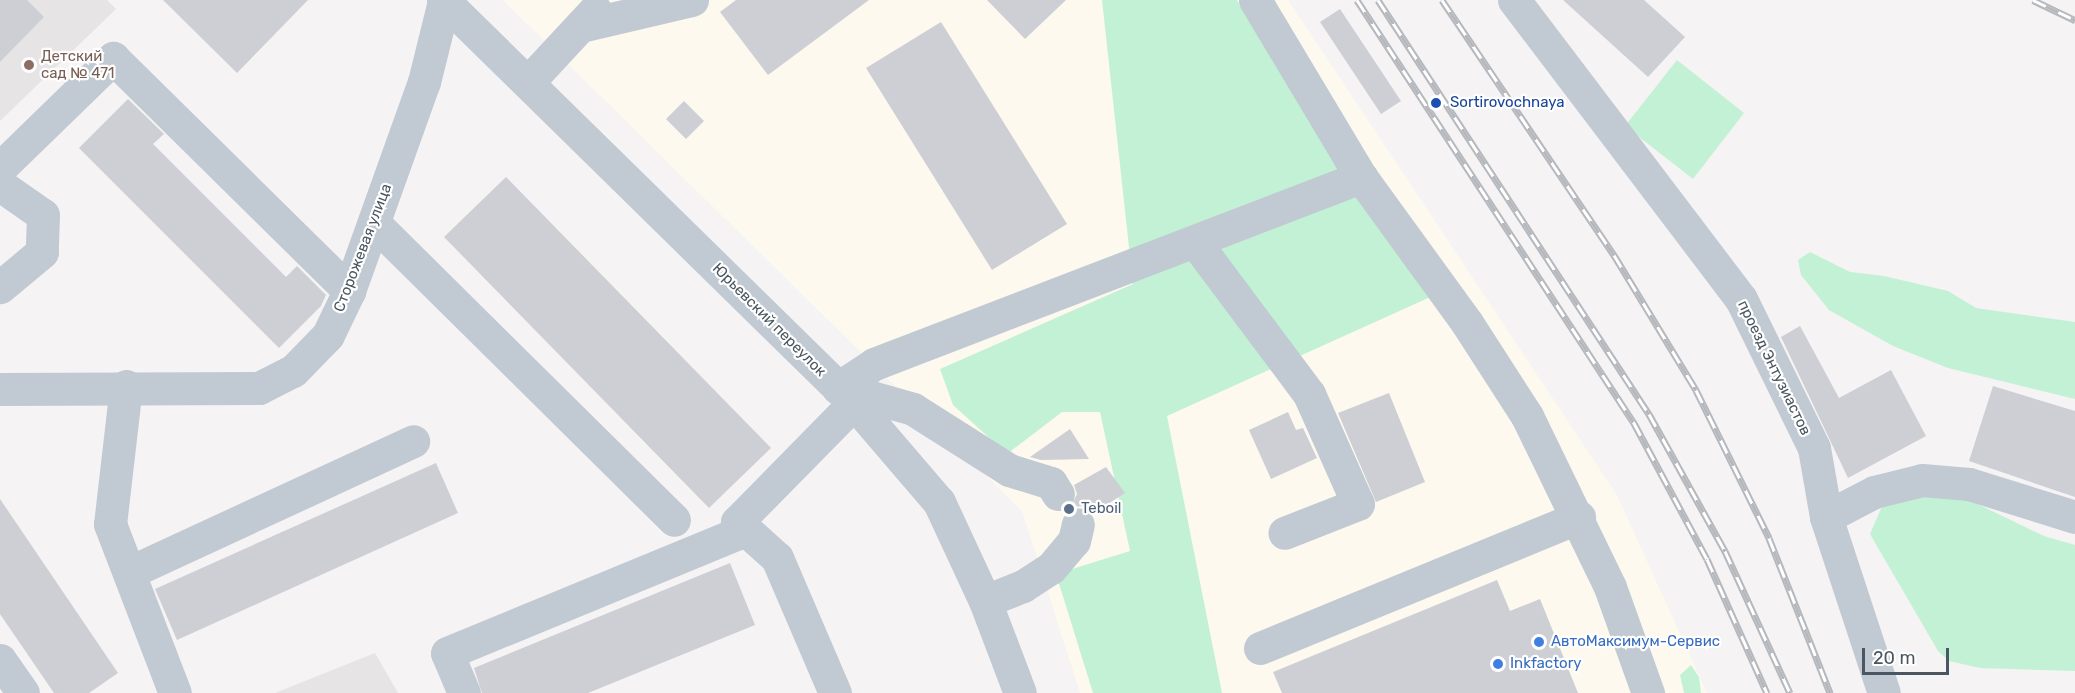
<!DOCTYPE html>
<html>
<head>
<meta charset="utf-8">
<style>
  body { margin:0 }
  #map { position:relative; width:2075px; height:693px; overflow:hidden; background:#f5f3f3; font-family:Rubik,sans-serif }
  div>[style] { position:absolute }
  .commercial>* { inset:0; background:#fdf9ef }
  .education>* { inset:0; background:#e6e4e5 }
  .green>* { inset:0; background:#c3f1d5 }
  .building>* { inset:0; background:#cdcfd5 }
  .minor>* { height:33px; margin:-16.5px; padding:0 16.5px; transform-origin:16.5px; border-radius:16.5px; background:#c1cad2 }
  .rail>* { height:7px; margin-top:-3.5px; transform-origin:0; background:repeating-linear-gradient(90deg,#fff 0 14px,#b5b8bd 0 28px); box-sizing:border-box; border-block:2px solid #b5b8bd }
  .dots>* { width:16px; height:16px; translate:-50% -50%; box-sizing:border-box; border:3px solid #fff; border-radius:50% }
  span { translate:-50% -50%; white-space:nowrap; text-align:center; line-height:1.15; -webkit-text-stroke:4.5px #fff; paint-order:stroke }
  .education-label { font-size:15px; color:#785e54 }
  .left { translate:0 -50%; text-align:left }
  .transit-label { font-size:15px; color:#164399 }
  .street-label { font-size:15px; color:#4a5661 }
  .service-label { font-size:15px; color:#4e5e75 }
  .shop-label { font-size:15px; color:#366cbe }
  .scale { position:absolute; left:1862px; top:648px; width:87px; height:27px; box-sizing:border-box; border:3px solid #4a5661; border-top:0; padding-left:8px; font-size:18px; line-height:21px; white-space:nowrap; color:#4a5661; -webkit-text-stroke:4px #fff; paint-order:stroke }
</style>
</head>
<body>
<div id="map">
  <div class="commercial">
    <i style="clip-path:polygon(503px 0,1288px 0,1617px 495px,1707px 693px,1080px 693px,1022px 511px)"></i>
  </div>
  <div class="education">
    <i style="clip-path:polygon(0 0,107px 0,116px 9px,0 121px)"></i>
    <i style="clip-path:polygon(375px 653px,398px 693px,275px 693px)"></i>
  </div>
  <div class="green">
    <i style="clip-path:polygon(1102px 0,1237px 0,1338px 157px,1437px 294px,1167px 416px,1222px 693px,1093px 693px,1056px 574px,1130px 551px,1100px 412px,1062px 412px,1007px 454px,953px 405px,940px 369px,1133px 284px)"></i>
    <i style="clip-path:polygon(1677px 60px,1744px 113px,1693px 179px,1625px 126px)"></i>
    <i style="clip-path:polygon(1810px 252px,1850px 272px,1884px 276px,1948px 291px,1976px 308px,2075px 322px,2075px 399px,1948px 368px,1893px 346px,1829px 310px,1801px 275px,1798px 260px)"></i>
    <i style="clip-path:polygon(1944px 488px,2044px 536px,2075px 545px,2075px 671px,1980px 668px,1949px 661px,1938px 651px,1870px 534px,1883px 504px)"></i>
    <i style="clip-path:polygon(1691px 665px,1699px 677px,1701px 693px,1684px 693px,1680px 675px)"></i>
  </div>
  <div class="building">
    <i style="clip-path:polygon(0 0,27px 0,44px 17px,0 62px)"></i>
    <i style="clip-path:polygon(163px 0,308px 0,237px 73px)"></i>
    <i style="clip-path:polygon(736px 0,869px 0,768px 75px,720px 12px)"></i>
    <i style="clip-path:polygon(987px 0,1066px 0,1025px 39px)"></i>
    <i style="clip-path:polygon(1563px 0,1644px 0,1685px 37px,1648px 77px)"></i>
    <i style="clip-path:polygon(1340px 9px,1401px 101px,1381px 114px,1320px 22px)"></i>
    <i style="clip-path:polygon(941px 22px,1067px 224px,992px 270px,866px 68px)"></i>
    <i style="clip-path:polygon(128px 99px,164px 134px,153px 144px,286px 277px,297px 266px,326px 295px,321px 306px,279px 348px,79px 148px)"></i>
    <i style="clip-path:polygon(684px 101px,704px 121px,686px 139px,666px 119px)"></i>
    <i style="clip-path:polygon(506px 177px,771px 448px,709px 508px,444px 237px)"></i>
    <i style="clip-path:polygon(1800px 326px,1839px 398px,1891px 370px,1926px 436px,1848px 478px,1781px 337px)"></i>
    <i style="clip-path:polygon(1993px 386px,2075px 411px,2075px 497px,1969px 461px)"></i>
    <i style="clip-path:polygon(1389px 393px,1425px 482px,1376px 502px,1338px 413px)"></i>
    <i style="clip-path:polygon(1288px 412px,1296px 430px,1303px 428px,1317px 458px,1271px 479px,1249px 430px)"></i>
    <i style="clip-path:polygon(1070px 429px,1089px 459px,1041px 460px,1030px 457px)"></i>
    <i style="clip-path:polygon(436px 463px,458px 513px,177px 640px,155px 589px)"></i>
    <i style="clip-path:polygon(1106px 467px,1125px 493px,1093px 514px,1083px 506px,1071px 507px,1077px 494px,1074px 485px)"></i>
    <i style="clip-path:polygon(0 499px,118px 673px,89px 693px,54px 693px,0 614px)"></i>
    <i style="clip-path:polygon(730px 563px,755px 625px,588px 693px,482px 693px,474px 668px)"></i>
    <i style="clip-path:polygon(1497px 580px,1510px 611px,1540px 599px,1578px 693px,1282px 693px,1273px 672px)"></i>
  </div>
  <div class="minor">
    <i style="left:443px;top:0;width:576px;rotate:44.44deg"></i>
    <i style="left:854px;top:403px;width:130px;rotate:49.4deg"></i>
    <i style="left:939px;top:502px;width:109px;rotate:65.1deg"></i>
    <i style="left:985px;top:601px;width:98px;rotate:69.2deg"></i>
    <i style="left:1255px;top:0;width:206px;rotate:59.1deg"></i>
    <i style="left:1514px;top:0;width:375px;rotate:52.8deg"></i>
    <i style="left:1741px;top:299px;width:166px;rotate:63.9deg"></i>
    <i style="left:1814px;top:448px;width:70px;rotate:80.1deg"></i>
    <i style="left:1826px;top:517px;width:185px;rotate:71.8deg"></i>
    <i style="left:581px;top:26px;width:114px;rotate:-13.2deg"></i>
    <i style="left:529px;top:81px;width:97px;rotate:-47.1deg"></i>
    <i style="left:0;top:168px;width:158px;rotate:-44.2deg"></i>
    <i style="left:113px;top:58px;width:332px;rotate:44.6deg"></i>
    <i style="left:0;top:185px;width:52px;rotate:34.9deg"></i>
    <i style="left:43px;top:215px;width:37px;rotate:92deg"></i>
    <i style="left:42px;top:252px;width:55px;rotate:140.2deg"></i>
    <i style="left:374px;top:223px;width:422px;rotate:44.7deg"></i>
    <i style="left:1196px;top:243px;width:189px;rotate:53.2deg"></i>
    <i style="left:1309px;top:394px;width:120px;rotate:66deg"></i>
    <i style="left:1358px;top:504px;width:79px;rotate:158.6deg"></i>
    <i style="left:126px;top:386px;width:139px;rotate:96.6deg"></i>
    <i style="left:110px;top:524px;width:181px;rotate:69deg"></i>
    <i style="left:838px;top:388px;width:43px;rotate:-33.7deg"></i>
    <i style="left:874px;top:364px;width:522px;rotate:-21.01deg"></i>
    <i style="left:1361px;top:177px;width:180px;rotate:54deg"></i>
    <i style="left:1467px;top:323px;width:111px;rotate:57.2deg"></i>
    <i style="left:1527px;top:416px;width:190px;rotate:64.1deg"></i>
    <i style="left:1610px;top:587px;width:113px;rotate:70.3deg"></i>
    <i style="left:839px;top:388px;width:77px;rotate:15.8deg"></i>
    <i style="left:913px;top:409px;width:114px;rotate:32.4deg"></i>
    <i style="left:1009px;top:470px;width:44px;rotate:17.2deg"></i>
    <i style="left:1051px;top:483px;width:13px;rotate:58deg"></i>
    <i style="left:0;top:389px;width:259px;rotate:-0.2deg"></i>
    <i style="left:259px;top:388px;width:38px;rotate:-27deg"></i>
    <i style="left:293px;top:371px;width:50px;rotate:-45.8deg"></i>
    <i style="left:328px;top:335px;width:49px;rotate:-64.5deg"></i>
    <i style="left:349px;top:291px;width:222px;rotate:-70.3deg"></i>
    <i style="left:424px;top:82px;width:83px;rotate:-76.1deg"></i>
    <i style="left:1826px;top:517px;width:54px;rotate:-27.5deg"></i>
    <i style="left:1874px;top:492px;width:49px;rotate:-14deg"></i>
    <i style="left:1922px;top:480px;width:47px;rotate:4.9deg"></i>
    <i style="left:1969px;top:484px;width:111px;rotate:17.3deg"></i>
    <i style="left:130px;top:572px;width:312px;rotate:-24.8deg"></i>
    <i style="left:985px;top:601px;width:41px;rotate:-21.5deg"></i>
    <i style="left:1023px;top:586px;width:33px;rotate:-33deg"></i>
    <i style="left:1051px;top:568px;width:35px;rotate:-50deg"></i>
    <i style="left:1074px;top:541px;width:17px;rotate:-77deg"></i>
    <i style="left:1260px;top:648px;width:345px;rotate:-22.3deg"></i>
    <i style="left:0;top:660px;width:40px;rotate:55.1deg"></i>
    <i style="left:464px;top:693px;width:43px;rotate:-113deg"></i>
    <i style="left:447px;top:653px;width:323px;rotate:-22.4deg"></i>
    <i style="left:835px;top:693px;width:147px;rotate:-113.2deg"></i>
    <i style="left:777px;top:558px;width:54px;rotate:-138deg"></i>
    <i style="left:737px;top:522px;width:167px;rotate:-45.5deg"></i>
  </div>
  <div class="rail">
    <i style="left:1357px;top:0;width:506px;rotate:56.78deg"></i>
    <i style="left:1634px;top:423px;width:154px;rotate:61.8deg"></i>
    <i style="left:1707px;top:559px;width:147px;rotate:65.9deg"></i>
    <i style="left:1378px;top:0;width:495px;rotate:56.8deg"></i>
    <i style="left:1649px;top:414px;width:157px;rotate:61deg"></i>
    <i style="left:1725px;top:551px;width:156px;rotate:65.4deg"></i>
    <i style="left:1442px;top:0;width:308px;rotate:56deg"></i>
    <i style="left:1614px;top:255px;width:158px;rotate:58.7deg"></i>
    <i style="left:1696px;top:390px;width:165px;rotate:63.7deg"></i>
    <i style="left:1769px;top:538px;width:167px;rotate:68.5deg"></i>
    <i style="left:2033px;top:0;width:47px;rotate:25.5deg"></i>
  </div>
  <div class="dots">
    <i style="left:29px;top:65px;background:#8d6e63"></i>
    <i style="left:1436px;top:103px;background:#1a4fb4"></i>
    <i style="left:1069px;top:509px;background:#5c6f8a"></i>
    <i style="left:1539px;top:642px;background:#3f7fe0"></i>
    <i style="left:1498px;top:664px;background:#3f7fe0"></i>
  </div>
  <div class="education-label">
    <span class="left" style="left:41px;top:65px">Детский<br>сад № 471</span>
  </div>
  <div class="transit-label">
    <span class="left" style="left:1450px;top:103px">Sortirovochnaya</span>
  </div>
  <div class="street-label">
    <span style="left:363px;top:248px;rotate:-69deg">Сторожевая улица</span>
    <span style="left:769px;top:320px;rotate:45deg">Юрьевский переулок</span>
    <span style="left:1774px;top:368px;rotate:64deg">проезд Энтузиастов</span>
  </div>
  <div class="service-label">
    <span class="left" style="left:1081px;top:509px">Teboil</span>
  </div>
  <div class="shop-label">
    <span class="left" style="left:1551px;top:642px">АвтоМаксимум-Сервиc</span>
    <span class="left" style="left:1510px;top:664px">Inkfactory</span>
  </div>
  <div class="scale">20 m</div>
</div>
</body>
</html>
